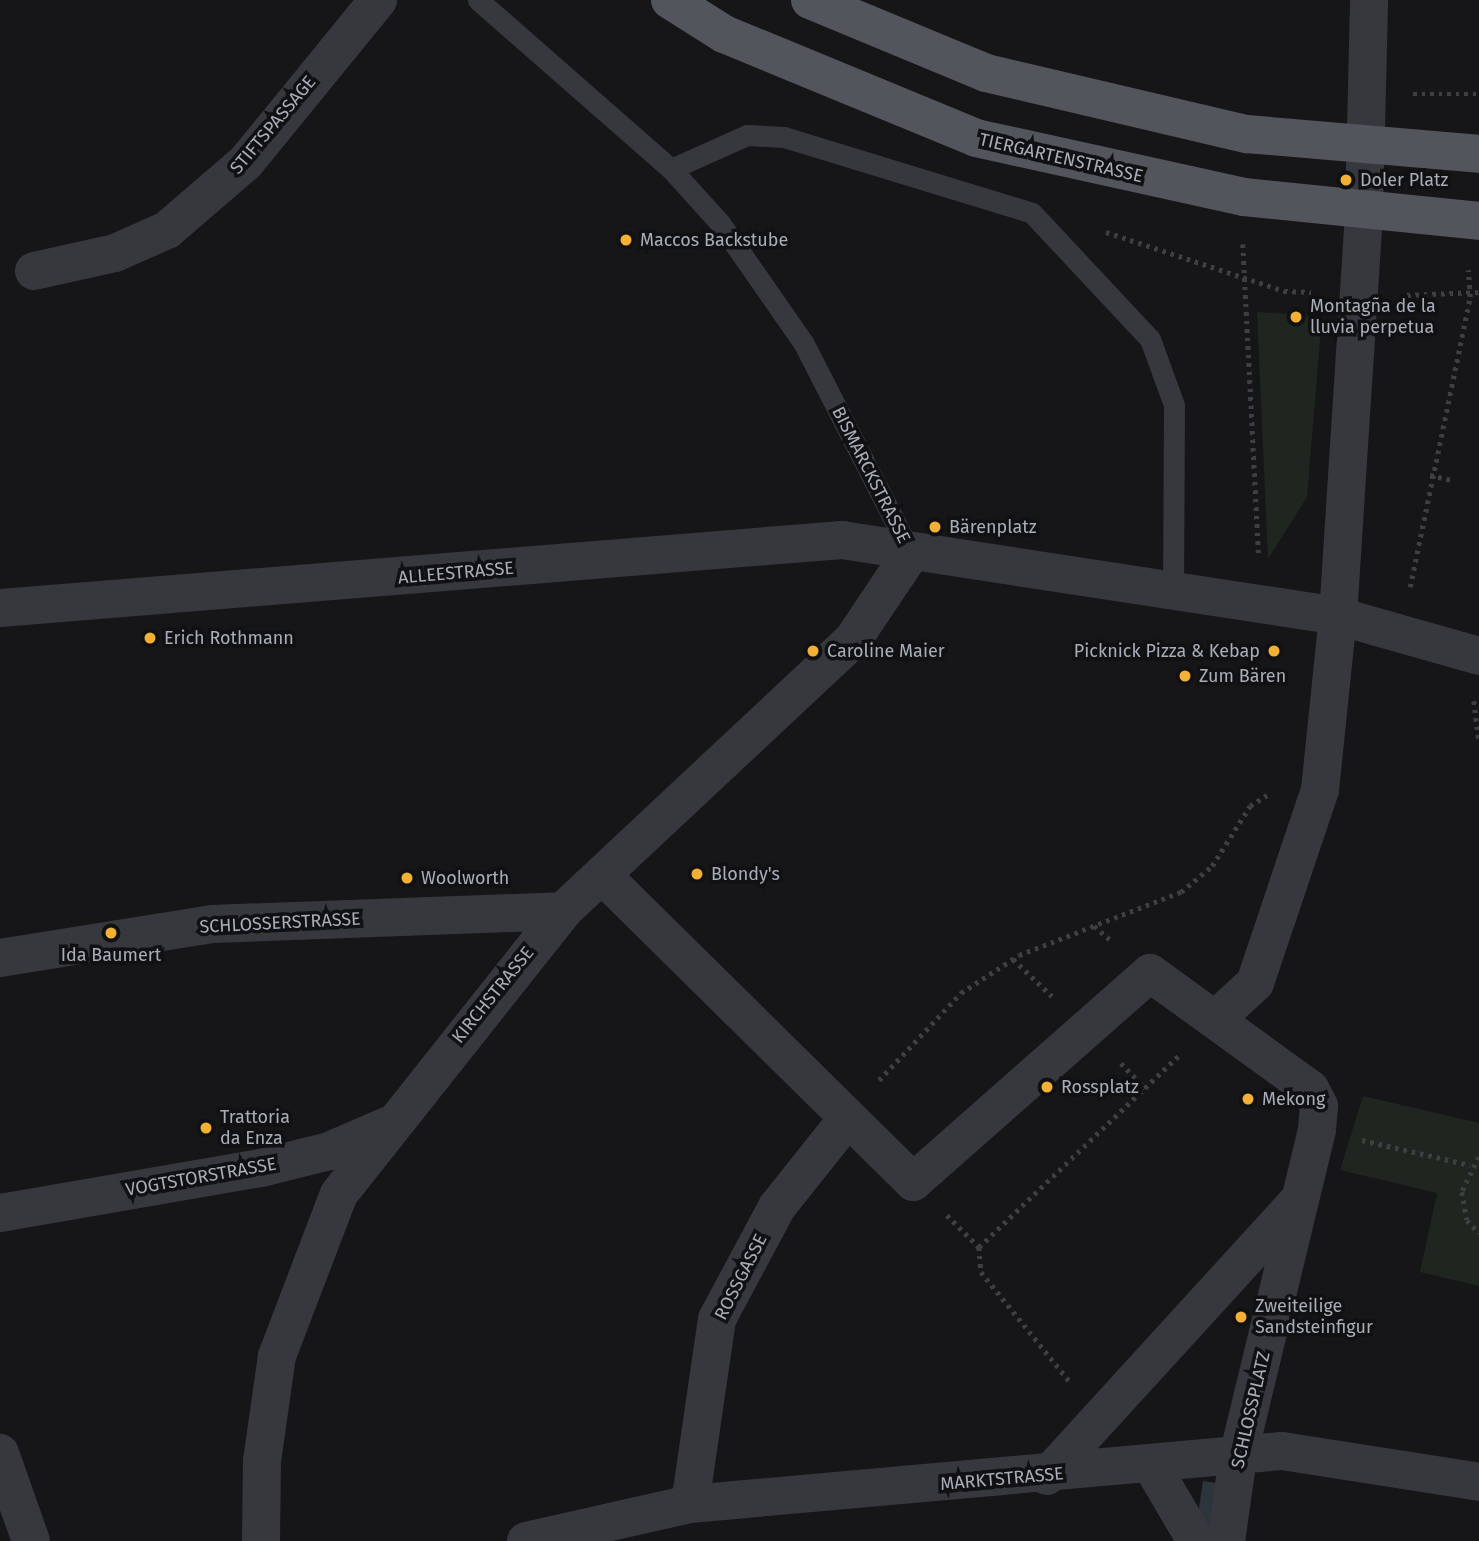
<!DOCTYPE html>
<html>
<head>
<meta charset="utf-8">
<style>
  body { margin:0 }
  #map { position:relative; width:1479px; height:1541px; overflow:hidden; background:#161618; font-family:"Fira Sans",sans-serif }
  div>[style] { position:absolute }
  .green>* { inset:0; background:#1e261f }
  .water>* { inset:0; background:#2c353c }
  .path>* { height:4.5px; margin-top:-2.25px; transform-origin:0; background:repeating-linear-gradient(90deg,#3d3f44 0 3.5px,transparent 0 8.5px) }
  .lane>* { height:21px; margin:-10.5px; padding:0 10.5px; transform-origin:10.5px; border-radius:10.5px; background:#37383d }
  .street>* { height:38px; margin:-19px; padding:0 19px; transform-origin:19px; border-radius:19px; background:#37383d }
  .primary>* { height:38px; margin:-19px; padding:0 19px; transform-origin:19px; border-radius:19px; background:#53555c }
  .dots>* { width:19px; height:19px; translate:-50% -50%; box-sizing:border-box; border:4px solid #111113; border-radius:50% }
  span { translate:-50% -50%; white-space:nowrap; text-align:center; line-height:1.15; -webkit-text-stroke:7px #111113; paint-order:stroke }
  .street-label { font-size:18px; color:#a8adb8 }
  .poi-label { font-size:18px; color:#a8adb8 }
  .left { translate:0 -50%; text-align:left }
  .right { translate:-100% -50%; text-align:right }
</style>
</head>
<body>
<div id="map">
  <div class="green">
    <i style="clip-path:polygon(1257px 312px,1322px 316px,1307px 497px,1268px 559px)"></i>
    <i style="clip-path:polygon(1363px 1096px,1479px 1123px,1479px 1286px,1420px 1272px,1437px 1193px,1340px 1170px)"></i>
  </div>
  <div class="water">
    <i style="clip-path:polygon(1203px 1481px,1217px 1483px,1208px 1541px,1194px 1541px)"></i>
  </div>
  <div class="path">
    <i style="left:1413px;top:94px;width:66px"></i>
    <i style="left:1106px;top:232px;width:188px;rotate:18.3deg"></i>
    <i style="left:1284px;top:291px;width:27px;rotate:2deg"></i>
    <i style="left:1243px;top:244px;width:313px;rotate:87.1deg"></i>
    <i style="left:1407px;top:295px;width:72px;rotate:-2.4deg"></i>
    <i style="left:1430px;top:475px;width:22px;rotate:13deg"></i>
    <i style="left:1410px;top:587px;width:296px;rotate:-78.3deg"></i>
    <i style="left:1470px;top:297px;width:27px;rotate:-94deg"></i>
    <i style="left:1474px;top:701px;width:40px;rotate:82.9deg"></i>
    <i style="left:1094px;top:926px;width:23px;rotate:40deg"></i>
    <i style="left:1013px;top:959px;width:54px;rotate:43.5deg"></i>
    <i style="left:1121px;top:1063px;width:35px;rotate:46deg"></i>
    <i style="left:879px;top:1080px;width:120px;rotate:-46.7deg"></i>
    <i style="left:961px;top:993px;width:69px;rotate:-33.2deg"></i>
    <i style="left:1019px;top:955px;width:174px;rotate:-21.3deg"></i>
    <i style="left:1181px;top:892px;width:40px;rotate:-40deg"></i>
    <i style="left:1212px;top:866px;width:71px;rotate:-57.7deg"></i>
    <i style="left:1250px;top:806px;width:20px;rotate:-33deg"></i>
    <i style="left:1362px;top:1140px;width:111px;rotate:13deg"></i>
    <i style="left:1479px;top:1157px;width:39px;rotate:116deg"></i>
    <i style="left:1462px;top:1192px;width:28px;rotate:80deg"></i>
    <i style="left:1467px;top:1220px;width:18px;rotate:47deg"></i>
    <i style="left:947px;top:1215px;width:45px;rotate:45deg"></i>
    <i style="left:979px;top:1247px;width:279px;rotate:-43.8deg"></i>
    <i style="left:979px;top:1247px;width:25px;rotate:85deg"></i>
    <i style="left:981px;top:1272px;width:141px;rotate:51deg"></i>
  </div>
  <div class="lane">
    <i style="left:478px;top:0;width:257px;rotate:41.2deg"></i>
    <i style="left:671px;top:169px;width:73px;rotate:47.8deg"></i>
    <i style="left:720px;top:223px;width:147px;rotate:55.2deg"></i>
    <i style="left:804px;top:344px;width:235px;rotate:62.9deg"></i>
    <i style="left:671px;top:169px;width:83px;rotate:-24.1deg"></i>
    <i style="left:747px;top:135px;width:37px;rotate:3deg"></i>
    <i style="left:784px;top:137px;width:259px;rotate:17deg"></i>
    <i style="left:1032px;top:213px;width:173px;rotate:46.9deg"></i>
    <i style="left:1150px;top:339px;width:70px;rotate:70deg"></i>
    <i style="left:1174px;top:405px;width:184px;rotate:90.3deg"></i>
  </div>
  <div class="street">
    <i style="left:34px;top:271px;width:83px;rotate:-12.5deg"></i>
    <i style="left:115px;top:253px;width:57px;rotate:-23.9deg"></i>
    <i style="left:167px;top:230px;width:104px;rotate:-40.7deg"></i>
    <i style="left:246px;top:162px;width:209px;rotate:-50.8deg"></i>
    <i style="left:0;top:608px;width:845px;rotate:-4.62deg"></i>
    <i style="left:842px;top:540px;width:502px;rotate:8.71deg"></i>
    <i style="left:1338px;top:616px;width:147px;rotate:15.8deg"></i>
    <i style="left:605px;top:878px;width:433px;rotate:44.6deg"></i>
    <i style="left:913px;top:1182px;width:316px;rotate:-41.4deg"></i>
    <i style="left:1150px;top:973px;width:198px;rotate:35.9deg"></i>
    <i style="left:1310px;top:1089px;width:19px;rotate:62deg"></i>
    <i style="left:1319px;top:1106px;width:24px;rotate:95deg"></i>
    <i style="left:1317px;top:1130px;width:336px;rotate:103.6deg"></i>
    <i style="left:1238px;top:1457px;width:85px;rotate:98.1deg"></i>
    <i style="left:0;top:958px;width:215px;rotate:-9.1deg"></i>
    <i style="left:212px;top:924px;width:351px;rotate:-2.1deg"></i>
    <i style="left:1216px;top:1019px;width:53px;rotate:-42.7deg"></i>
    <i style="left:1255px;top:983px;width:204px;rotate:-71.4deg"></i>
    <i style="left:1320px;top:790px;width:175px;rotate:-84.1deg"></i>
    <i style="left:1338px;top:616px;width:408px;rotate:-86.3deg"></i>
    <i style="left:1364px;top:209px;width:209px;rotate:-88.6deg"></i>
    <i style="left:0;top:1213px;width:265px;rotate:-9.8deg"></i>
    <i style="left:261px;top:1168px;width:70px;rotate:-14deg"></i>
    <i style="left:329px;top:1151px;width:69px;rotate:-23.2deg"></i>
    <i style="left:0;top:1453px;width:93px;rotate:70.6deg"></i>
    <i style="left:1152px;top:1466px;width:87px;rotate:59.6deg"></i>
    <i style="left:1047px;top:1476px;width:372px;rotate:-47.6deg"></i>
    <i style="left:690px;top:1504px;width:187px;rotate:-81.7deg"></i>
    <i style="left:717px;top:1319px;width:127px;rotate:-61.8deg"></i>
    <i style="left:777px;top:1207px;width:112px;rotate:-51.5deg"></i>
    <i style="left:261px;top:1541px;width:80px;rotate:-89.3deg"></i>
    <i style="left:262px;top:1461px;width:106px;rotate:-81.9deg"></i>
    <i style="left:277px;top:1356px;width:173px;rotate:-69.1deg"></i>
    <i style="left:339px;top:1194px;width:361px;rotate:-51.6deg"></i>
    <i style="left:563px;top:911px;width:396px;rotate:-43.1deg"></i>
    <i style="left:852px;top:641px;width:106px;rotate:-56.2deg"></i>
    <i style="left:526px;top:1541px;width:168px;rotate:-12.7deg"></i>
    <i style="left:690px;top:1504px;width:594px;rotate:-5.12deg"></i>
    <i style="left:1282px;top:1451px;width:199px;rotate:8.9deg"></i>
  </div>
  <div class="primary">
    <i style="left:670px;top:0;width:64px;rotate:32.2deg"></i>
    <i style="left:724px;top:34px;width:273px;rotate:22.4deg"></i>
    <i style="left:976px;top:138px;width:274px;rotate:12.4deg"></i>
    <i style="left:1244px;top:197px;width:236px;rotate:5.8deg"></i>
    <i style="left:810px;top:0;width:191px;rotate:22.5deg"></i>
    <i style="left:986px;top:73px;width:268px;rotate:13.2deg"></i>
    <i style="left:1247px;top:134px;width:233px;rotate:4.9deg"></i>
  </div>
  <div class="dots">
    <i style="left:1346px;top:180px;background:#f2b134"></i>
    <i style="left:626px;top:240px;background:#f2b134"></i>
    <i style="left:1296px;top:317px;background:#f2b134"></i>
    <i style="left:935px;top:527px;background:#f2b134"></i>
    <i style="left:150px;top:638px;background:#f2b134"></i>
    <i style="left:813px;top:651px;background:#f2b134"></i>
    <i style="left:1274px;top:651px;background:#f2b134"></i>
    <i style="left:1185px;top:676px;background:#f2b134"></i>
    <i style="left:697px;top:874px;background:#f2b134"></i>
    <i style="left:407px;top:878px;background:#f2b134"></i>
    <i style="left:111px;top:933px;background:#f2b134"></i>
    <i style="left:1047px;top:1087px;background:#f2b134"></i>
    <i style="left:1248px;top:1099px;background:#f2b134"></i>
    <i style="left:206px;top:1128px;background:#f2b134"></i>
    <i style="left:1241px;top:1317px;background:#f2b134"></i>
  </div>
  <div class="street-label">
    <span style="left:273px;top:125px;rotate:-50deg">STIFTSPASSAGE</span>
    <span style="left:1061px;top:158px;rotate:13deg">TIERGARTENSTRASSE</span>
    <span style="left:871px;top:475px;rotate:63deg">BISMARCKSTRASSE</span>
    <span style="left:456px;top:573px;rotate:-5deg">ALLEESTRASSE</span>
    <span style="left:280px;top:923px;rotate:-3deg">SCHLOSSERSTRASSE</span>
    <span style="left:493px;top:995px;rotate:-51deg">KIRCHSTRASSE</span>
    <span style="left:201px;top:1177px;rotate:-10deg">VOGTSTORSTRASSE</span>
    <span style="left:741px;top:1277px;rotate:-63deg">ROSSGASSE</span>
    <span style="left:1251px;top:1410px;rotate:-77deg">SCHLOSSPLATZ</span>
    <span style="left:1002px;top:1479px;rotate:-5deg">MARKTSTRASSE</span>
  </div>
  <div class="poi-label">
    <span class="left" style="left:1360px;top:180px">Doler Platz</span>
    <span class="left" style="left:640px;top:240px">Maccos Backstube</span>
    <span class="left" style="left:1310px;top:317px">Montagña de la<br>lluvia perpetua</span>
    <span class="left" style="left:949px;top:527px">Bärenplatz</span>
    <span class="left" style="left:164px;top:638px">Erich Rothmann</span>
    <span class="left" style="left:827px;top:651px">Caroline Maier</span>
    <span class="right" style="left:1260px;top:651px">Picknick Pizza &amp; Kebap</span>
    <span class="left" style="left:1199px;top:676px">Zum Bären</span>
    <span class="left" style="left:711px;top:874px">Blondy's</span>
    <span class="left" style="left:421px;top:878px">Woolworth</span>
    <span style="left:111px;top:955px">Ida Baumert</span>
    <span class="left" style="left:1061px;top:1087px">Rossplatz</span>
    <span class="left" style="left:1262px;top:1099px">Mekong</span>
    <span class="left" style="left:220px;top:1128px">Trattoria<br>da Enza</span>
    <span class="left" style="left:1255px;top:1317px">Zweiteilige<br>Sandsteinfigur</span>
  </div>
</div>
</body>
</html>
